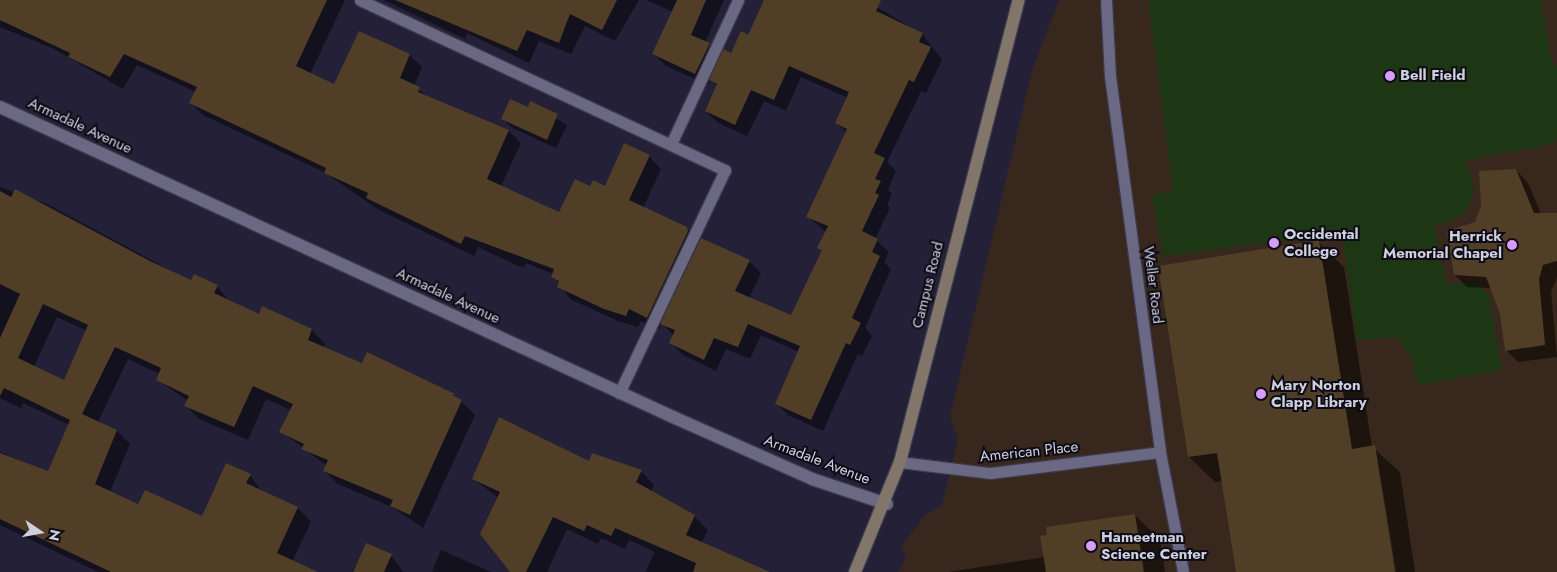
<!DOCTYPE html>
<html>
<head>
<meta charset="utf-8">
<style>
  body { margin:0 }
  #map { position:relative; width:1557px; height:572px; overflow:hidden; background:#232038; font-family:Jost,sans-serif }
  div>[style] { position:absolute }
  .education>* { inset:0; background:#37271c }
  .green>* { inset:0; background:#1d3613 }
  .shadow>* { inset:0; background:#0007 }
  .building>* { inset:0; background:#503e27 }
  .roads { filter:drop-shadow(1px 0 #3c394c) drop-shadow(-1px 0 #3c394c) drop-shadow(0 1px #3c394c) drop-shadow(0 -1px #3c394c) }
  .lane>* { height:11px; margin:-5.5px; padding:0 5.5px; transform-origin:5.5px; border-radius:5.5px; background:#6b6884 }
  .street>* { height:12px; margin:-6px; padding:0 6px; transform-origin:6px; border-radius:6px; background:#6b6884 }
  .secondary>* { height:12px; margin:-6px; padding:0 6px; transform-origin:6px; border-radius:6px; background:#82766a }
  .dots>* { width:14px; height:14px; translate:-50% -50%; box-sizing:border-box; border:2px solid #0d0c16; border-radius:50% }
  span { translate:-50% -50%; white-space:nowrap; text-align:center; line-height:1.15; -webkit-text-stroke:4px #0d0c16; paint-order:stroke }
  .poi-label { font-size:15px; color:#d0cfdf; font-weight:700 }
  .left { translate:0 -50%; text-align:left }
  .right { translate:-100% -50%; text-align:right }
  .street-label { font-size:15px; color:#d0cfdf }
  .north { position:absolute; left:15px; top:507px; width:50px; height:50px; -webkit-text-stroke:4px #0d0c16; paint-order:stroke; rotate:102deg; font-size:14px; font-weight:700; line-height:20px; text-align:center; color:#d0cfdf }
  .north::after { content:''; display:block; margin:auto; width:18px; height:22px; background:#d0cfdf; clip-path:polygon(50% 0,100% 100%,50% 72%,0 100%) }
</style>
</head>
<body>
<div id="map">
  <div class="education">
    <i style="clip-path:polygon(1059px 0,1557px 0,1557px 572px,898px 572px,906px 558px,901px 546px,926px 514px,942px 505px,958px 439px,950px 416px,1032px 70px)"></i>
  </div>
  <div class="green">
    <i style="clip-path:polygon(1148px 0,1541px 0,1551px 57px,1557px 68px,1557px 137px,1553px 144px,1467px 160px,1474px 191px,1469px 207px,1452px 222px,1434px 224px,1446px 284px,1474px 282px,1489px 296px,1502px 370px,1417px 385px,1412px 360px,1398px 337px,1357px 340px,1342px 232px,1163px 257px,1152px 195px,1173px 191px)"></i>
  </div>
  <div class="shadow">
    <i style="clip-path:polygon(0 0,345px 0,310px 74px,335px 86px,360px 32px,410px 55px,422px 67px,414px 86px,429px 98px,509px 131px,521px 143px,501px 186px,559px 214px,591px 188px,606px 188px,649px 156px,661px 169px,643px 208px,686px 228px,701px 242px,749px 261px,761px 273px,749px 298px,792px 316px,823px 251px,819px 247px,826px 232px,808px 217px,847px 133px,836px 122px,848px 98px,801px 77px,786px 111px,764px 101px,747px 136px,718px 123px,706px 111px,717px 86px,710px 80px,708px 85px,666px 66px,653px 53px,673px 12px,646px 0,724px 0,705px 42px,721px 57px,732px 55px,748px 36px,768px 0,865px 0,922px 34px,942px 60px,926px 93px,921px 91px,887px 162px,896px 171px,888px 190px,892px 194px,887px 205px,890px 208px,875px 239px,889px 252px,884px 262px,891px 269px,865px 328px,872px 336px,862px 356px,858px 354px,823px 431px,788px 415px,776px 403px,799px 352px,761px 335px,750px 359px,726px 349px,716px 371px,683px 355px,671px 343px,674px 336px,662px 323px,659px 329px,641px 321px,638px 327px,618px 321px,570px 299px,553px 274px,526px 263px,524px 267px,518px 266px,478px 247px,474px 256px,379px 210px,324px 172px,203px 115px,191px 103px,196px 92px,137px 65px,123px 89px,52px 48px,0 27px)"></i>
    <i style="clip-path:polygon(384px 0,639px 0,615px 41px,585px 26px,571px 54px,539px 41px,529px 63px,467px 33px,465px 39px)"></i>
    <i style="clip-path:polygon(531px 103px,567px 125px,556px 148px,512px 128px,502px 118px,528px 109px)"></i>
    <i style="clip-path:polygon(1516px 170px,1528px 183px,1541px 214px,1557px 214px,1557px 277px,1551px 292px,1557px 357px,1518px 362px,1506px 350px,1501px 314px,1491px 288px,1467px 287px,1455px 275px,1476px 223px)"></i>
    <i style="clip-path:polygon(evenodd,0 187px,47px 204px,192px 282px,217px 286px,230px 302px,259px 315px,262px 308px,312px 330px,325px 344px,323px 348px,461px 401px,475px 415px,423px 528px,392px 507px,338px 484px,325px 471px,327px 466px,281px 431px,291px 410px,266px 399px,248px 440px,199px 419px,186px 405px,188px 401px,158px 380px,160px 374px,128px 359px,98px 422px,117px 431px,130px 444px,110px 492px,139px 506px,202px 518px,250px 475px,262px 492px,298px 508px,311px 522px,292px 562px,314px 572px,98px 572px,0 525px,0 452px,48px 472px,69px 425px,23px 403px,21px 408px,0 398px,0 187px,57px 317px,87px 331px,65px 382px,34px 367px,57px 317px)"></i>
    <i style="clip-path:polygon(1318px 242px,1344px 267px,1372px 447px,1400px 472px,1415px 572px,1396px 572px,1380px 473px,1393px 572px,1238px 572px,1223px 481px,1215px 482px,1189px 457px)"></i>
    <i style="clip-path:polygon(589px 462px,641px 471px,654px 485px,651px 492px,694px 516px,708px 530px,701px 544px,757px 572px,645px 572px,655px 552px,629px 540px,625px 549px,601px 538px,598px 544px,567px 529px,547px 572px,512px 572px,499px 498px,473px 479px)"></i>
    <i style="clip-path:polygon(1135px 515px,1160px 540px,1165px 572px,948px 572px,1045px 557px)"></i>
    <i style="clip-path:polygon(367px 544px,391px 555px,403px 572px,352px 572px)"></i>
    <i style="clip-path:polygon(441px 550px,491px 572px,432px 572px)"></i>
  </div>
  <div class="building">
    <i style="clip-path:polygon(0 0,327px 0,296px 66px,334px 84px,359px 31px,410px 54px,400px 78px,420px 87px,418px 92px,509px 130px,487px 179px,559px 212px,575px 179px,590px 186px,593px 180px,605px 186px,624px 143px,650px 155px,629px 200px,687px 227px,688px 231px,647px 318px,629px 309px,626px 316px,604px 309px,557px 287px,559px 281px,551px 277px,554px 269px,465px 236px,461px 244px,366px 198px,368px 193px,324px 173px,326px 168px,189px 103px,197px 87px,124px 54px,110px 77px,68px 57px,70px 53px,0 20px)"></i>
    <i style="clip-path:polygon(395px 0,617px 0,602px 30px,570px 14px,559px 43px,527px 30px,517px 51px)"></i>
    <i style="clip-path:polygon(677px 0,706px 0,691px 35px,710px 43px,695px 74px,652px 54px)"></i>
    <i style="clip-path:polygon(764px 0,881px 0,876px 11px,923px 33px,919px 42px,931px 47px,914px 82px,909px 80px,874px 153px,885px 158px,875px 179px,881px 181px,875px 193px,879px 195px,862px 231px,878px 239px,872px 252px,880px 256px,852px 318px,861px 323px,850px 345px,846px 343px,811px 420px,775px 404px,800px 346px,748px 324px,738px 347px,714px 338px,704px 360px,669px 343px,675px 330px,660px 324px,701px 238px,750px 260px,735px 291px,791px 315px,822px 250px,817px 248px,828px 226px,806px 217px,847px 129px,835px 123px,849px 92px,789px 66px,774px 100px,751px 90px,735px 125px,705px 111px,717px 84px,709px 80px,723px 49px,731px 53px,741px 31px,748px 35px)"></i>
    <i style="clip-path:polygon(510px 99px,528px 107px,530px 101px,558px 114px,547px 140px,501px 119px)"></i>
    <i style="clip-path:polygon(1516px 169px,1534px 213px,1557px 213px,1557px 261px,1543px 265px,1539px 279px,1545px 345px,1505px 351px,1500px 314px,1486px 277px,1454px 275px,1447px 231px,1475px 222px,1481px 205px,1479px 171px)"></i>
    <i style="clip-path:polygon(evenodd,15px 189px,150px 261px,191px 280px,194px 274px,218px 285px,214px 293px,259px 314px,262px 306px,312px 329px,308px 340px,362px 363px,367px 352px,455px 394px,452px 395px,462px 400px,410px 515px,390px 506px,393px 500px,323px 471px,328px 460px,301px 449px,304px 444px,279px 432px,293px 404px,253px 386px,234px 427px,184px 406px,189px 396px,156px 380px,161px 368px,115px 347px,82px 414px,117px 430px,95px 484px,138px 504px,145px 490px,202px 516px,226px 463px,251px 474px,246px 483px,298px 507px,277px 553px,318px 572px,111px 572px,0 519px,0 453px,48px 471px,70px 420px,4px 388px,0 396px,0 338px,20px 294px,0 284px,0 191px,11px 197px,15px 189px,43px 304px,88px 325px,64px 380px,18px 358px,43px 304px)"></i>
    <i style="clip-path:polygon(1319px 240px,1352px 449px,1375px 445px,1395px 572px,1236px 572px,1217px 453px,1188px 457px,1158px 266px)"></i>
    <i style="clip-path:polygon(499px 417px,589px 461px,592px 453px,642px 470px,636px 482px,695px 515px,686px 535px,770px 572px,693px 572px,696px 563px,615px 528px,611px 536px,587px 525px,584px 531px,553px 517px,526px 572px,510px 572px,480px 534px,500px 492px,472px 479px)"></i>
    <i style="clip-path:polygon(1135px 514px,1144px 572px,1046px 572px,1040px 536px,1047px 535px,1046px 527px)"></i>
    <i style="clip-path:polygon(366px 543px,392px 554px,384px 572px,353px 572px)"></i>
  </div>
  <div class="roads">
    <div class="lane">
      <i style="left:360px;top:0;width:403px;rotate:25deg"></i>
      <i style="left:725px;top:170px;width:247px;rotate:115.4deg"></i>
      <i style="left:1106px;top:0;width:76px;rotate:87deg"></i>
      <i style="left:1110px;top:76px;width:379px;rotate:82.4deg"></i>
      <i style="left:1160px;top:452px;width:122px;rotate:79.1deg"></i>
      <i style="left:671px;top:144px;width:159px;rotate:-65deg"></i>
      <i style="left:900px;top:462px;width:91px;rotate:7deg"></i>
      <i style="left:990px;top:473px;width:171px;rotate:-7deg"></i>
    </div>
    <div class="street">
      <i style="left:0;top:107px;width:741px;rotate:24.73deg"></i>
      <i style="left:673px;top:417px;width:152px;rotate:24deg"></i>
      <i style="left:812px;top:479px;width:79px;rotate:18.4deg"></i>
    </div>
    <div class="secondary">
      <i style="left:855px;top:572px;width:119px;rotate:-67.8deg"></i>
      <i style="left:900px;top:462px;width:477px;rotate:-75.6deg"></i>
    </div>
  </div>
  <div class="dots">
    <i style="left:1390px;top:76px;background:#d79bf9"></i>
    <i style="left:1274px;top:243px;background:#d79bf9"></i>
    <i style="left:1512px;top:245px;background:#d79bf9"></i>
    <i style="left:1261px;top:394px;background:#d79bf9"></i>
    <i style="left:1091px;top:546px;background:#d79bf9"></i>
  </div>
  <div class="poi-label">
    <span class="left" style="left:1400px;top:76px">Bell Field</span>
    <span class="left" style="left:1284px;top:243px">Occidental<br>College</span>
    <span class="right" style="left:1502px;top:245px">Herrick<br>Memorial Chapel</span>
    <span class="left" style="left:1271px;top:394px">Mary Norton<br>Clapp Library</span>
    <span class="left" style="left:1101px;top:546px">Hameetman<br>Science Center</span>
  </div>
  <div class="street-label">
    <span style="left:80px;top:126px;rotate:25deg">Armadale Avenue</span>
    <span style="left:928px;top:285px;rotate:-76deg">Campus Road</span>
    <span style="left:1153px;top:285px;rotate:83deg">Weller Road</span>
    <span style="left:448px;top:296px;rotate:25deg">Armadale Avenue</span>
    <span style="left:1029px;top:452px;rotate:-6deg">American Place</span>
    <span style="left:817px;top:460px;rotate:21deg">Armadale Avenue</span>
  </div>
  <div class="north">N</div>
</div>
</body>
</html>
